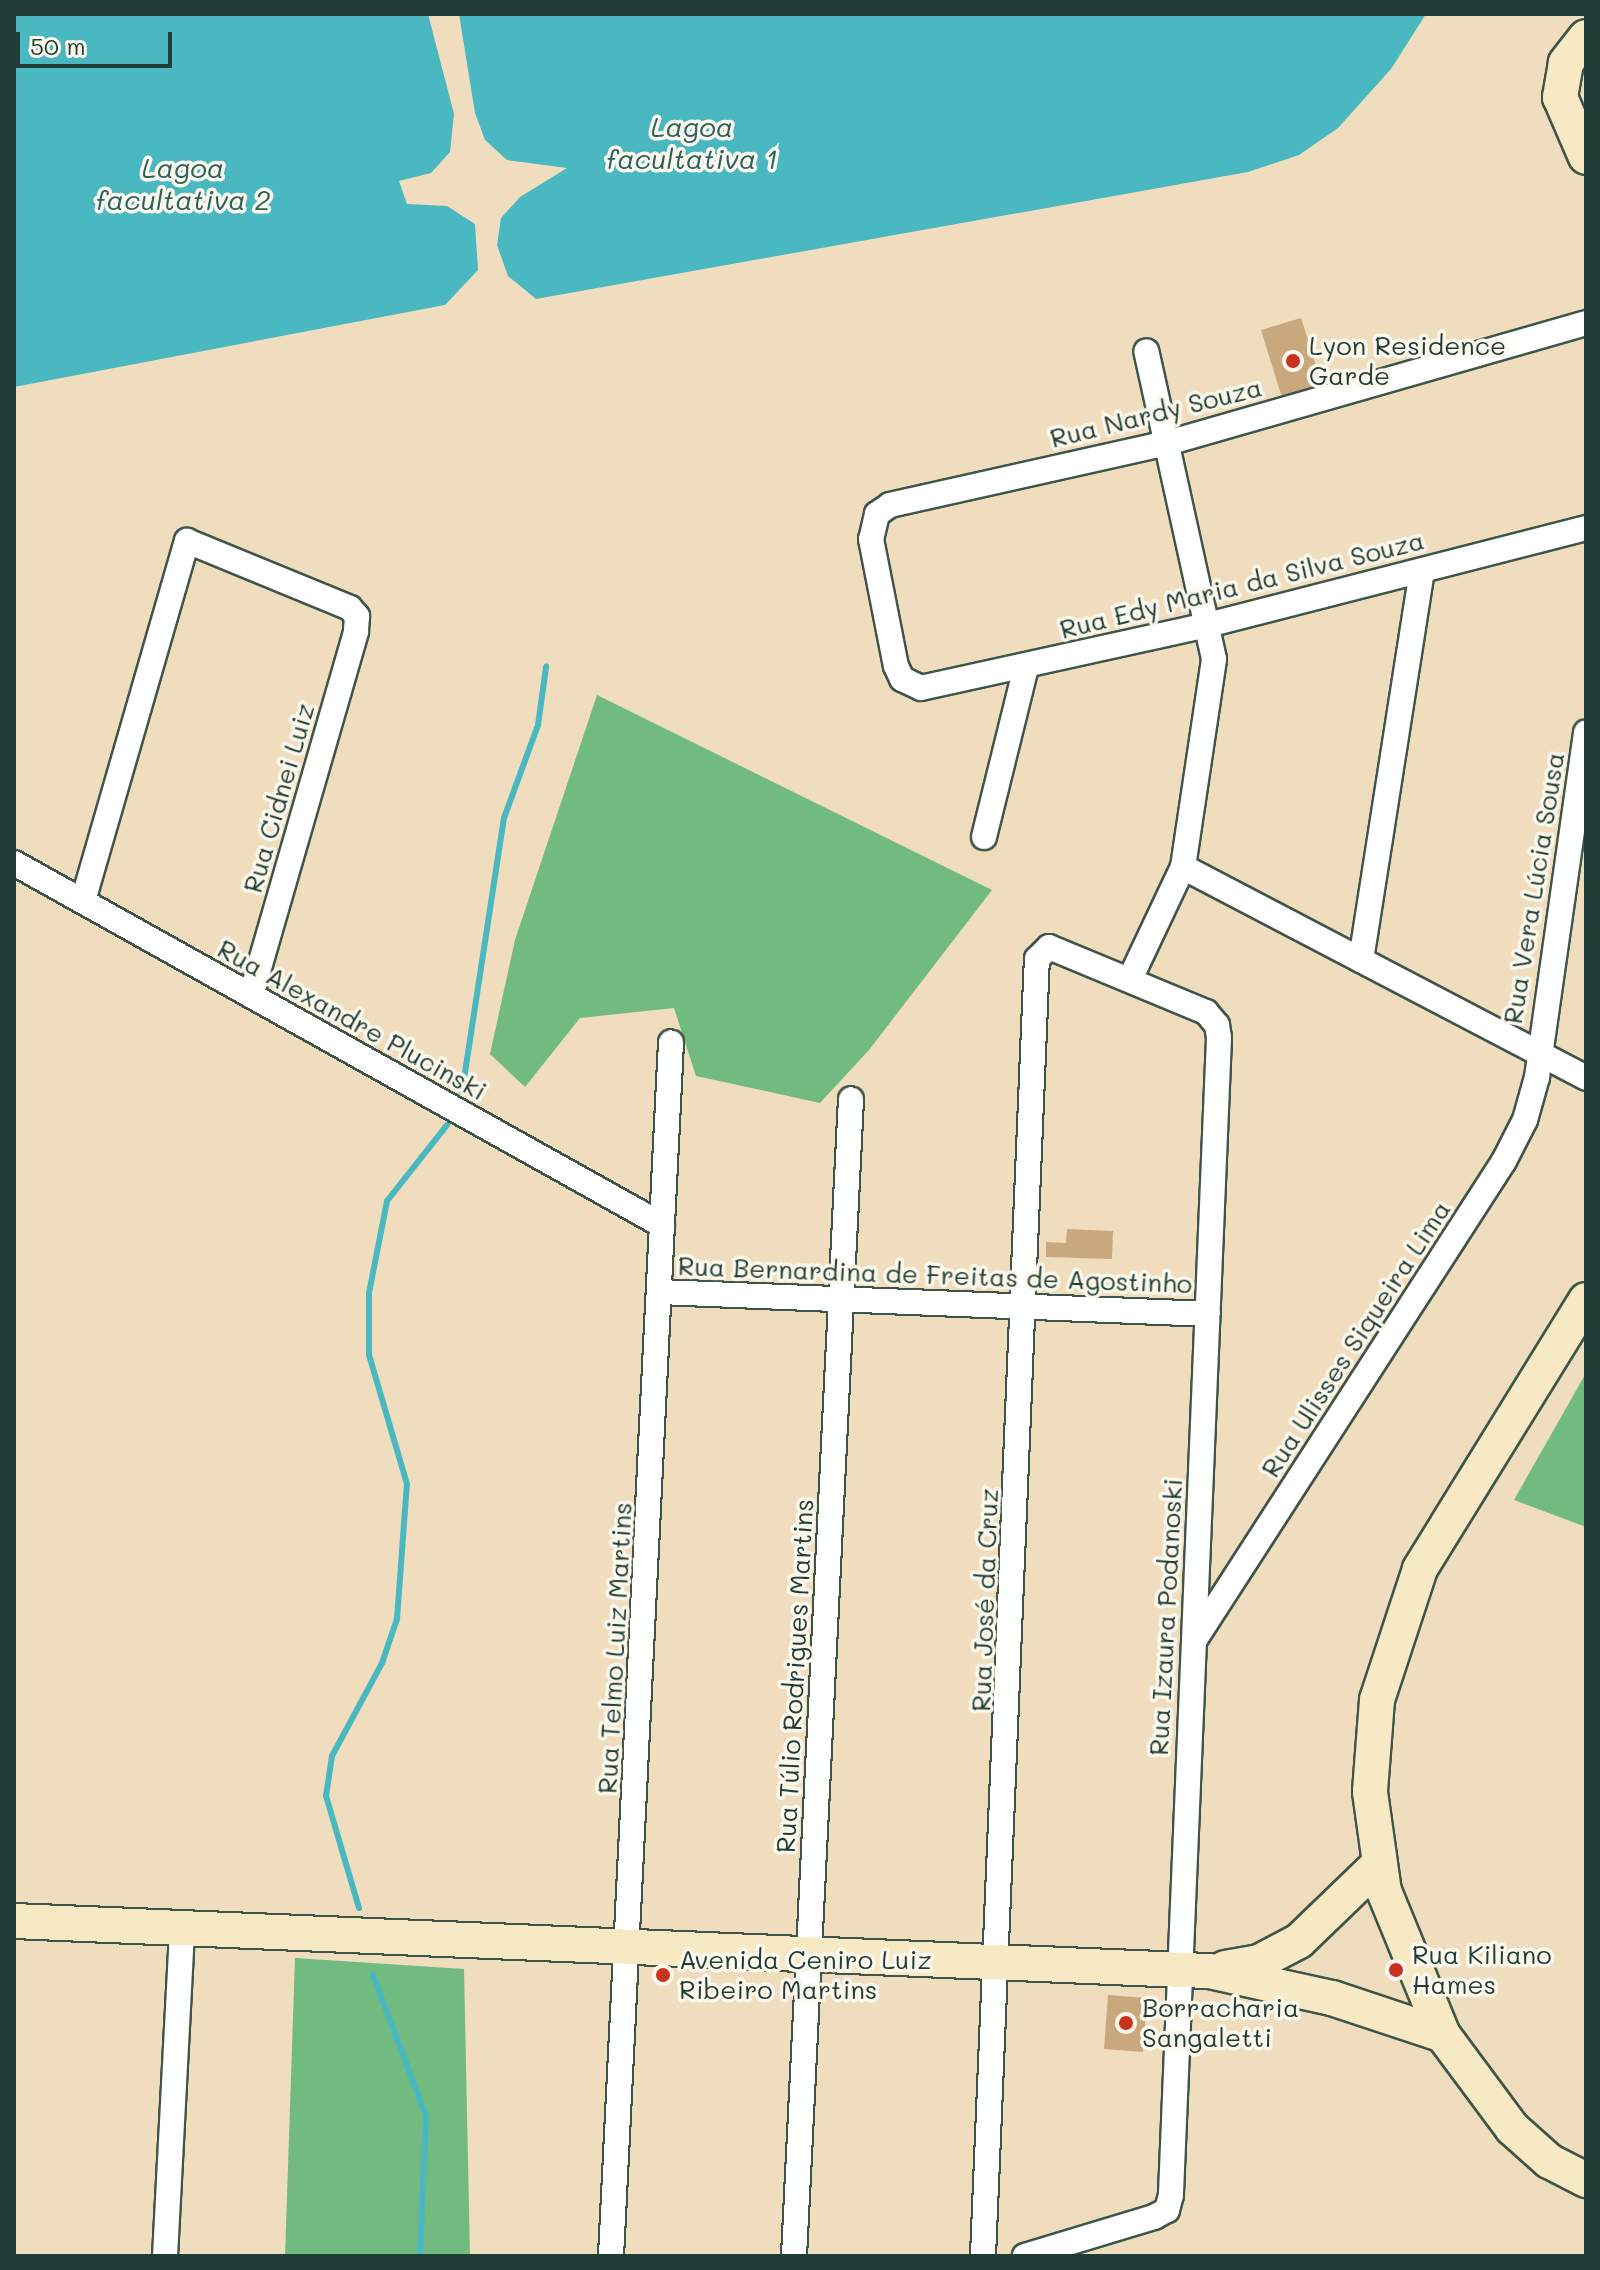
<!DOCTYPE html>
<html>
<head>
<meta charset="utf-8">
<style>
  body { margin:0 }
  #map { position:relative; width:1600px; height:2270px; overflow:hidden; background:#f0ddbd; font-family:Mali,sans-serif }
  div>[style] { position:absolute }
  .forest>* { inset:0; background:#71bb81 }
  .water>* { inset:0; background:#49b8c0 }
  .stream>* { height:6px; margin:-3px; padding:0 3px; transform-origin:3px; border-radius:3px; background:#49b8c0 }
  .building>* { inset:0; background:#caa87d }
  .roads { filter:drop-shadow(2px 0 #3e5549) drop-shadow(-2px 0 #3e5549) drop-shadow(0 2px #3e5549) drop-shadow(0 -2px #3e5549) }
  .street>* { height:24px; margin:-12px; padding:0 12px; transform-origin:12px; border-radius:12px; background:#fff }
  .secondary>* { height:34px; margin:-17px; padding:0 17px; transform-origin:17px; border-radius:17px; background:#f7e9c3 }
  .dots>* { width:22px; height:22px; translate:-50% -50%; box-sizing:border-box; border:4px solid #fbf7ec; border-radius:50% }
  span { translate:-50% -50%; white-space:nowrap; text-align:center; line-height:1.15; -webkit-text-stroke:7px #fbf7ec; paint-order:stroke }
  .poi-label { font-size:26px; color:#1f3d34 }
  .left { translate:0 -50%; text-align:left }
  .street-label { font-size:26px; color:#1f3d34 }
  .water-label { font-size:28px; color:#2c625e; font-style:italic }
  .frame { position:absolute; inset:0; border:16px solid #1f3d34; pointer-events:none }
  .scale { position:absolute; left:16px; top:32px; width:156px; height:36px; box-sizing:border-box; border:4px solid #1f3d34; border-top:0; padding-left:10px; font-size:24px; line-height:28px; white-space:nowrap; color:#1f3d34; -webkit-text-stroke:6px #fbf7ec; paint-order:stroke }
</style>
</head>
<body>
<div id="map">
  <div class="forest">
    <i style="clip-path:polygon(597px 695px,992px 890px,869px 1050px,820px 1103px,696px 1076px,674px 1008px,580px 1018px,525px 1087px,490px 1054px,515px 940px)"></i>
    <i style="clip-path:polygon(1586px 1373px,1586px 1527px,1514px 1500px)"></i>
    <i style="clip-path:polygon(295px 1958px,464px 1969px,470px 2256px,285px 2256px)"></i>
  </div>
  <div class="water">
    <i style="clip-path:polygon(14px 14px,428px 14px,454px 114px,450px 152px,431px 173px,399px 181px,407px 204px,447px 206px,475px 224px,478px 270px,445px 305px,14px 387px)"></i>
    <i style="clip-path:polygon(459px 14px,1426px 14px,1391px 69px,1338px 128px,1299px 155px,1248px 172px,536px 299px,508px 276px,497px 245px,501px 218px,520px 197px,567px 168px,507px 160px,485px 140px,475px 113px)"></i>
  </div>
  <div class="stream">
    <i style="left:462px;top:1092px;width:277px;rotate:-81.3deg"></i>
    <i style="left:504px;top:818px;width:99px;rotate:-69.9deg"></i>
    <i style="left:538px;top:725px;width:59px;rotate:-82.1deg"></i>
    <i style="left:359px;top:1908px;width:117px;rotate:-106.4deg"></i>
    <i style="left:326px;top:1796px;width:40px;rotate:-81.5deg"></i>
    <i style="left:332px;top:1756px;width:106px;rotate:-61.7deg"></i>
    <i style="left:382px;top:1663px;width:46px;rotate:-71.2deg"></i>
    <i style="left:397px;top:1619px;width:135px;rotate:-85.8deg"></i>
    <i style="left:407px;top:1484px;width:134px;rotate:-106.4deg"></i>
    <i style="left:369px;top:1355px;width:62px;rotate:-90deg"></i>
    <i style="left:369px;top:1293px;width:94px;rotate:-78.9deg"></i>
    <i style="left:387px;top:1201px;width:97px;rotate:-51.7deg"></i>
    <i style="left:373px;top:1975px;width:151px;rotate:69.4deg"></i>
    <i style="left:426px;top:2116px;width:140px;rotate:92.5deg"></i>
  </div>
  <div class="building">
    <i style="clip-path:polygon(1301px 318px,1324px 391px,1284px 404px,1261px 330px)"></i>
    <i style="clip-path:polygon(1067px 1229px,1113px 1231px,1112px 1259px,1046px 1257px,1046px 1242px,1066px 1243px)"></i>
    <i style="clip-path:polygon(1108px 1995px,1147px 1998px,1143px 2052px,1104px 2049px)"></i>
  </div>
  <div class="roads">
    <div class="street">
      <i style="left:1586px;top:323px;width:436px;rotate:164deg"></i>
      <i style="left:1167px;top:443px;width:284px;rotate:167.4deg"></i>
      <i style="left:890px;top:505px;width:16px;rotate:145deg"></i>
      <i style="left:877px;top:514px;width:26px;rotate:103deg"></i>
      <i style="left:871px;top:539px;width:129px;rotate:78.9deg"></i>
      <i style="left:896px;top:666px;width:14px;rotate:65deg"></i>
      <i style="left:902px;top:679px;width:21px;rotate:25deg"></i>
      <i style="left:921px;top:688px;width:294px;rotate:-12.4deg"></i>
      <i style="left:1208px;top:625px;width:390px;rotate:-14.4deg"></i>
      <i style="left:984px;top:837px;width:175px;rotate:-76.1deg"></i>
      <i style="left:14px;top:863px;width:742px;rotate:29.19deg"></i>
      <i style="left:1183px;top:867px;width:455px;rotate:27.6deg"></i>
      <i style="left:83px;top:901px;width:375px;rotate:-73.9deg"></i>
      <i style="left:187px;top:541px;width:176px;rotate:22.3deg"></i>
      <i style="left:350px;top:608px;width:11px;rotate:49deg"></i>
      <i style="left:357px;top:616px;width:16px;rotate:94deg"></i>
      <i style="left:356px;top:632px;width:378px;rotate:106.1deg"></i>
      <i style="left:1361px;top:960px;width:394px;rotate:-81.1deg"></i>
      <i style="left:1130px;top:979px;width:124px;rotate:-64.7deg"></i>
      <i style="left:1183px;top:867px;width:210px;rotate:-81.5deg"></i>
      <i style="left:1214px;top:659px;width:315px;rotate:-102.4deg"></i>
      <i style="left:659px;top:1292px;width:549px;rotate:2.29deg"></i>
      <i style="left:1194px;top:1641px;width:571px;rotate:-57.14deg"></i>
      <i style="left:1504px;top:1161px;width:46px;rotate:-62.9deg"></i>
      <i style="left:1525px;top:1120px;width:45px;rotate:-74.4deg"></i>
      <i style="left:1537px;top:1077px;width:348px;rotate:-81.9deg"></i>
      <i style="left:165px;top:2256px;width:328px;rotate:-87deg"></i>
      <i style="left:611px;top:2256px;width:1215px;rotate:-87.17deg"></i>
      <i style="left:794px;top:2256px;width:1158px;rotate:-87.18deg"></i>
      <i style="left:983px;top:2256px;width:1298px;rotate:-87.62deg"></i>
      <i style="left:1037px;top:959px;width:17px;rotate:-45deg"></i>
      <i style="left:1049px;top:947px;width:170px;rotate:22.5deg"></i>
      <i style="left:1206px;top:1012px;width:17px;rotate:50deg"></i>
      <i style="left:1217px;top:1025px;width:13px;rotate:81deg"></i>
      <i style="left:1219px;top:1038px;width:1158px;rotate:92.38deg"></i>
      <i style="left:1171px;top:2195px;width:16px;rotate:105deg"></i>
      <i style="left:1167px;top:2210px;width:15px;rotate:152deg"></i>
      <i style="left:1154px;top:2217px;width:135px;rotate:163.2deg"></i>
    </div>
    <div class="secondary">
      <i style="left:1586px;top:37px;width:33px;rotate:128deg"></i>
      <i style="left:1566px;top:63px;width:35px;rotate:100deg"></i>
      <i style="left:1560px;top:97px;width:65px;rotate:66.6deg"></i>
      <i style="left:1586px;top:1300px;width:316px;rotate:121.7deg"></i>
      <i style="left:1420px;top:1569px;width:138px;rotate:108.2deg"></i>
      <i style="left:1377px;top:1700px;width:92px;rotate:94.4deg"></i>
      <i style="left:1370px;top:1792px;width:100px;rotate:82deg"></i>
      <i style="left:1384px;top:1891px;width:156px;rotate:67.7deg"></i>
      <i style="left:1443px;top:2035px;width:116px;rotate:53.4deg"></i>
      <i style="left:1512px;top:2128px;width:50px;rotate:41.7deg"></i>
      <i style="left:1549px;top:2161px;width:42px;rotate:27.2deg"></i>
      <i style="left:14px;top:1921px;width:1196px;rotate:2.4deg"></i>
      <i style="left:1209px;top:1971px;width:126px;rotate:12.4deg"></i>
      <i style="left:1332px;top:1998px;width:117px;rotate:18.4deg"></i>
      <i style="left:1225px;top:1968px;width:35px;rotate:-10deg"></i>
      <i style="left:1259px;top:1962px;width:45px;rotate:-27.7deg"></i>
      <i style="left:1299px;top:1941px;width:108px;rotate:-43.9deg"></i>
    </div>
  </div>
  <div class="dots">
    <i style="left:1293px;top:361px;background:#c8321e"></i>
    <i style="left:1396px;top:1970px;background:#c8321e"></i>
    <i style="left:663px;top:1975px;background:#c8321e"></i>
    <i style="left:1126px;top:2023px;background:#c8321e"></i>
  </div>
  <div class="poi-label">
    <span class="left" style="left:1309px;top:361px">Lyon Residence<br>Garde</span>
    <span class="left" style="left:1412px;top:1970px">Rua Kiliano<br>Hames</span>
    <span class="left" style="left:679px;top:1975px">Avenida Ceniro Luiz<br>Ribeiro Martins</span>
    <span class="left" style="left:1142px;top:2023px">Borracharia<br>Sangaletti</span>
  </div>
  <div class="street-label">
    <span style="left:1156px;top:413px;rotate:-14deg">Rua Nardy Souza</span>
    <span style="left:1242px;top:585px;rotate:-14deg">Rua Edy Maria da Silva Souza</span>
    <span style="left:279px;top:798px;rotate:-74deg">Rua Cidnei Luiz</span>
    <span style="left:1534px;top:888px;rotate:-81deg">Rua Vera Lúcia Sousa</span>
    <span style="left:352px;top:1020px;rotate:29deg">Rua Alexandre Plucinski</span>
    <span style="left:935px;top:1275px;rotate:2deg">Rua Bernardina de Freitas de Agostinho</span>
    <span style="left:1356px;top:1339px;rotate:-57deg">Rua Ulisses Siqueira Lima</span>
    <span style="left:985px;top:1600px;rotate:-88deg">Rua José da Cruz</span>
    <span style="left:1166px;top:1617px;rotate:-87deg">Rua Izaura Podanoski</span>
    <span style="left:615px;top:1648px;rotate:-87deg">Rua Telmo Luiz Martins</span>
    <span style="left:795px;top:1676px;rotate:-87deg">Rua Túlio Rodrigues Martins</span>
  </div>
  <div class="water-label">
    <span style="left:692px;top:142px">Lagoa<br>facultativa 1</span>
    <span style="left:183px;top:183px">Lagoa<br>facultativa 2</span>
  </div>
  <div class="frame"></div>
  <div class="scale">50 m</div>
</div>
</body>
</html>
